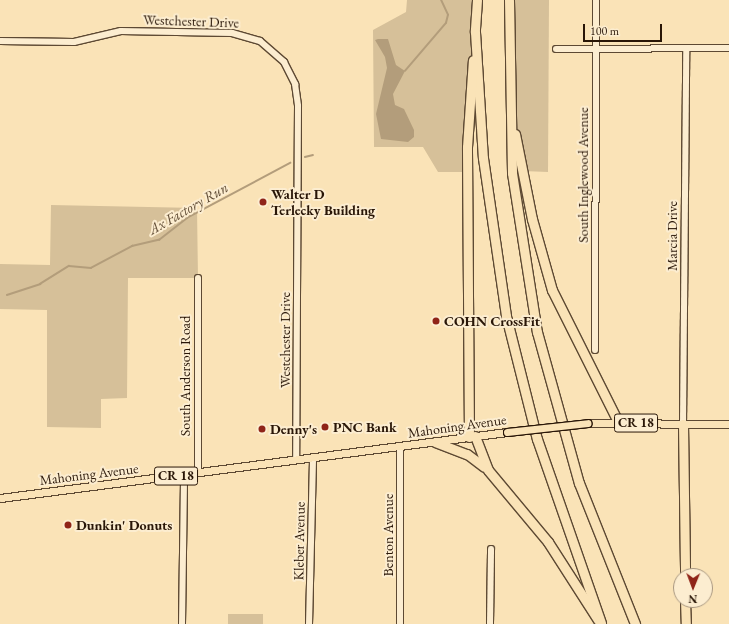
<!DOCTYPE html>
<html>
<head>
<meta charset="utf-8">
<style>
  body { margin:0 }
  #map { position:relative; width:729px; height:624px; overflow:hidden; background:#fae3b7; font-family:"EB Garamond",serif }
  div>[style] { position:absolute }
  .green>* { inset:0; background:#d6c099 }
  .water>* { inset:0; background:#b39d7b }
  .stream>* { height:1.5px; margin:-0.75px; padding:0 0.75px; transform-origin:0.75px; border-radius:0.75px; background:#b39d7b }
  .roads { filter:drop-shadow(1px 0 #5d4933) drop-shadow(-1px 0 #5d4933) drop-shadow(0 1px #5d4933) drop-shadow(0 -1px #5d4933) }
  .minor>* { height:6px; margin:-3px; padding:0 3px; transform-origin:3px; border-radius:3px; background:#fcedd0 }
  .major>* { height:7px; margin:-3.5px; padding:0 3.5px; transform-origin:3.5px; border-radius:3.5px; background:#fae3b7 }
  .highway>* { height:9px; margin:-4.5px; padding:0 4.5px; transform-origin:4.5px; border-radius:4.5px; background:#fae3b7 }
  .bridges { filter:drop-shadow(1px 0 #291607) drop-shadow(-1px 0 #291607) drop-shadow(0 1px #291607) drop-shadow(0 -1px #291607) }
  .major-bridge>* { height:7px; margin:-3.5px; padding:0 3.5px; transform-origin:3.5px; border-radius:3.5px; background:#fae3b7 }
  .dots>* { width:11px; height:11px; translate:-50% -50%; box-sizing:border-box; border:2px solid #fcedd0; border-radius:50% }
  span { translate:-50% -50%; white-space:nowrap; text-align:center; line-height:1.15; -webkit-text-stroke:4px #fcedd0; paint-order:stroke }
  .shield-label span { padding:1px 3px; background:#fcedd0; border:1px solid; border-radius:3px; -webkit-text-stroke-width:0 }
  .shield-label { font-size:13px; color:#291607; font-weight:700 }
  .street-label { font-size:14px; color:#291607 }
  .poi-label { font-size:14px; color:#291607; font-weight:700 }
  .left { translate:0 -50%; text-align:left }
  .water-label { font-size:15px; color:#604c35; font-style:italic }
  .north { position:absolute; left:673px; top:568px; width:40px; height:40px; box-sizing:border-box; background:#fcedd0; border:1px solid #a89780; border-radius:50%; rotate:181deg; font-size:11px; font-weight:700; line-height:16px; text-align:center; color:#291607 }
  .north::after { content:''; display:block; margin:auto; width:14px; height:18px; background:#8f2418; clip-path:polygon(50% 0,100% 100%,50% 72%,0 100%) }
  .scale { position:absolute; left:583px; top:24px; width:79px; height:18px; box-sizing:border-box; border:2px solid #291607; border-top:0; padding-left:5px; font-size:12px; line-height:14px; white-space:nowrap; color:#291607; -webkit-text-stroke:3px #fcedd0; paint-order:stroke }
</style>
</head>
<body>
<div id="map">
  <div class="green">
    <i style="clip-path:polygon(407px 0,477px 0,467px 172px,438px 172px,423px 147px,374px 147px,373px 30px,406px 12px)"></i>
    <i style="clip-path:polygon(509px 0,549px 0,548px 172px,523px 171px,511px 110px)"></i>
    <i style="clip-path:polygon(51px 205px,197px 208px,198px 278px,128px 278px,127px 398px,101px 399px,101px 428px,47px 427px,47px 310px,0 309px,0 264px,50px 265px)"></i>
    <i style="clip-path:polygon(228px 614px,263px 614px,263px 624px,228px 624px)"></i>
  </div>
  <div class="water">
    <i style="clip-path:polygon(378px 39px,388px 39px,396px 65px,405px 71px,393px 94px,395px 105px,404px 109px,414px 130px,414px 137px,408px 142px,381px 139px,376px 114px,387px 68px,385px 57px,375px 40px)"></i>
  </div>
  <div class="stream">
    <i style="left:405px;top:71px;width:63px;rotate:-49.5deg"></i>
    <i style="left:446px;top:23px;width:8px;rotate:-76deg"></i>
    <i style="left:448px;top:15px;width:17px;rotate:-115deg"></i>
    <i style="left:305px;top:157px;width:8px;rotate:-14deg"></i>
    <i style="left:7px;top:295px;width:35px;rotate:-18deg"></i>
    <i style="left:40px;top:284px;width:34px;rotate:-32deg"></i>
    <i style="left:69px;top:266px;width:22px;rotate:5deg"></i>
    <i style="left:91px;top:268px;width:47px;rotate:-28.2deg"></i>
    <i style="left:132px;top:246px;width:28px;rotate:-13deg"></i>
    <i style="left:159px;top:240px;width:36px;rotate:-38deg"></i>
    <i style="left:187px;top:218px;width:117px;rotate:-28.1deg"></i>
  </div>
  <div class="roads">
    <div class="minor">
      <i style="left:0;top:41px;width:74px;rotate:0.8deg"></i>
      <i style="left:74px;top:42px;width:48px;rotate:-13.2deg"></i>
      <i style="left:121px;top:31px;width:111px;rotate:1deg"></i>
      <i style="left:232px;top:33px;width:29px;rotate:16deg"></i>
      <i style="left:260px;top:41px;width:32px;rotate:41deg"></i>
      <i style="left:284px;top:62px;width:25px;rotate:63deg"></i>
      <i style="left:295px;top:84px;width:22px;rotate:82deg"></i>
      <i style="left:298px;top:106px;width:354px;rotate:90.3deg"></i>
      <i style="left:556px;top:49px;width:173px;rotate:-0.3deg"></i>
      <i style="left:595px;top:350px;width:350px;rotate:-89.8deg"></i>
      <i style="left:683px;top:424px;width:376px;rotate:-89.5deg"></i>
      <i style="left:400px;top:447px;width:177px;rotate:90deg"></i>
      <i style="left:198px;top:473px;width:195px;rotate:-90deg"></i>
      <i style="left:182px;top:624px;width:149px;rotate:-89.2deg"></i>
      <i style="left:309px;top:624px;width:166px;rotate:-88.6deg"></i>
      <i style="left:490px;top:624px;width:75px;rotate:-89.2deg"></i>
    </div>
    <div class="major">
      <i style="left:588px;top:423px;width:141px;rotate:0.4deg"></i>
      <i style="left:0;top:498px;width:511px;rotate:-7.42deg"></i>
    </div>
    <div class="highway">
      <i style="left:477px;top:0;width:32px;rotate:94deg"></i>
      <i style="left:475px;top:32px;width:126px;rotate:86.4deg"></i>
      <i style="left:483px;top:158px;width:160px;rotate:81.7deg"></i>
      <i style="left:506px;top:316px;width:127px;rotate:75.9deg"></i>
      <i style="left:537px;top:439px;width:195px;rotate:70.8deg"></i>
      <i style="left:509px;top:0;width:173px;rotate:89deg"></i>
      <i style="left:512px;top:173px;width:161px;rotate:81.1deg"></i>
      <i style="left:537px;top:332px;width:157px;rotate:74.5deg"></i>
      <i style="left:579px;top:483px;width:152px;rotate:68.3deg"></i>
      <i style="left:515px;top:134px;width:87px;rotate:78.7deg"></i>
      <i style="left:532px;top:219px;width:74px;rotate:74.3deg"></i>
      <i style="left:552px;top:290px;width:148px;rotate:63.4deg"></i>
      <i style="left:683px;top:424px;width:152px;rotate:89.2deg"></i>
      <i style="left:475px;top:436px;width:36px;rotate:69deg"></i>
      <i style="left:488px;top:470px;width:94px;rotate:50.2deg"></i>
      <i style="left:548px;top:542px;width:93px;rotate:57.3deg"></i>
      <i style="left:469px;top:437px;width:290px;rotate:-90.4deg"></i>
      <i style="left:467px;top:147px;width:87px;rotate:-86.1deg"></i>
      <i style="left:435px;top:442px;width:34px;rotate:21deg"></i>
      <i style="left:467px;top:454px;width:21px;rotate:37deg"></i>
      <i style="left:685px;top:600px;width:24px;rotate:88deg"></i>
    </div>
  </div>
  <div class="bridges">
    <div class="major-bridge">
      <i style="left:507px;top:432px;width:81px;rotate:-6.3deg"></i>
    </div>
  </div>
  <div class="dots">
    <i style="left:263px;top:202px;background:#8f2418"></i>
    <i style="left:436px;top:321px;background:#8f2418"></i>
    <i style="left:325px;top:427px;background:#8f2418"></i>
    <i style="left:262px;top:429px;background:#8f2418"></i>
    <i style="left:68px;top:525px;background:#8f2418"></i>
  </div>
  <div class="shield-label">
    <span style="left:636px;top:423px">CR 18</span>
    <span style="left:176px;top:476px">CR 18</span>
  </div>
  <div class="street-label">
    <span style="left:191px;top:21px;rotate:2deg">Westchester Drive</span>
    <span style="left:583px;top:175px;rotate:-90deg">South Inglewood Avenue</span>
    <span style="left:672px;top:236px;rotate:-90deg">Marcia Drive</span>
    <span style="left:285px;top:340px;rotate:-90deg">Westchester Drive</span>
    <span style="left:185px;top:376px;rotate:-90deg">South Anderson Road</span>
    <span style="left:457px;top:426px;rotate:-8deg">Mahoning Avenue</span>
    <span style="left:89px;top:474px;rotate:-7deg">Mahoning Avenue</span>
    <span style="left:388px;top:535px;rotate:-90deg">Benton Avenue</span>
    <span style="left:299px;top:541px;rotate:-89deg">Kleber Avenue</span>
  </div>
  <div class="poi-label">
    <span class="left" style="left:271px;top:202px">Walter D<br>Terlecky Building</span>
    <span class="left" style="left:444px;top:321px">COHN CrossFit</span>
    <span class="left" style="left:333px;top:427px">PNC Bank</span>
    <span class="left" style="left:270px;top:429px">Denny's</span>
    <span class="left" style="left:76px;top:525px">Dunkin' Donuts</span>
  </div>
  <div class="water-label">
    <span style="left:188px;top:208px;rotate:-30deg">Ax Factory Run</span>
  </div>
  <div class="north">N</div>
  <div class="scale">100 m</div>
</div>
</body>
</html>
